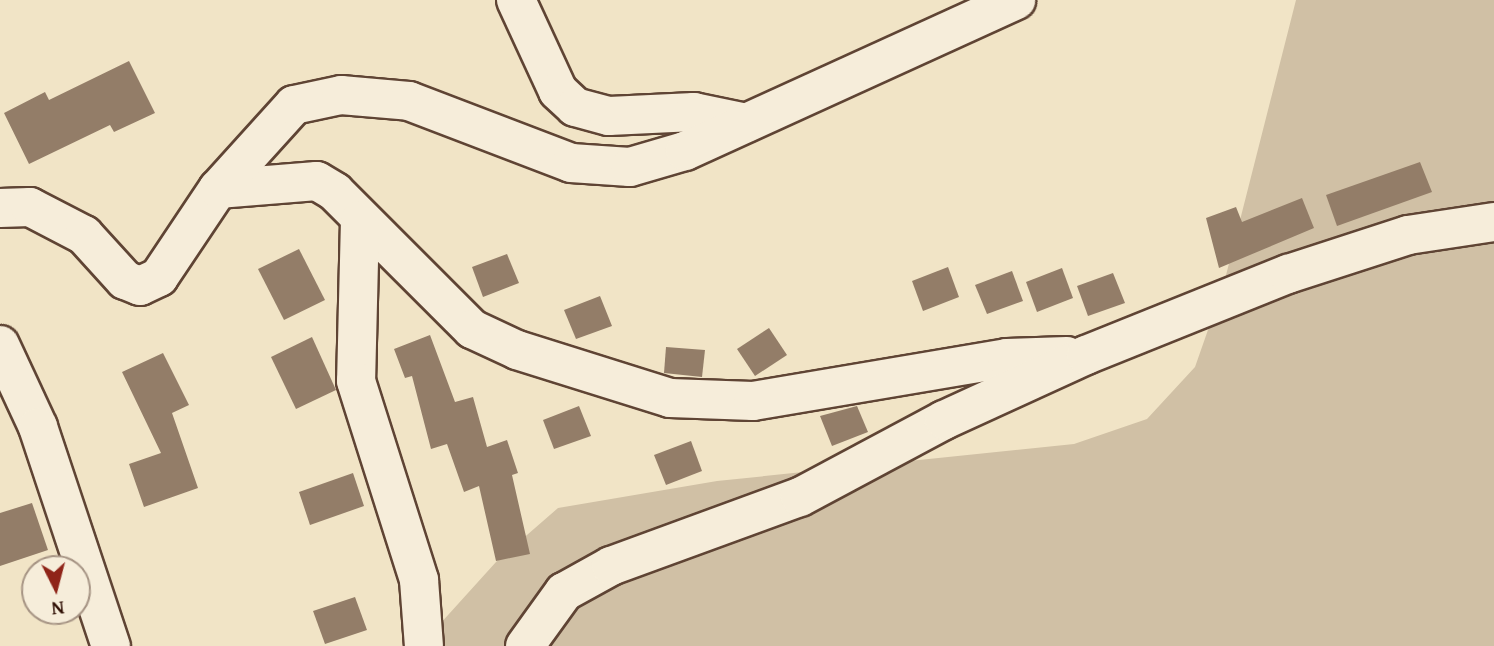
<!DOCTYPE html>
<html>
<head>
<meta charset="utf-8">
<style>
  body { margin:0 }
  #map { position:relative; width:1494px; height:646px; overflow:hidden; background:#f1e4c6; font-family:"Gentium Book Plus",serif }
  div>[style] { position:absolute }
  .green>* { inset:0; background:#d0c0a5 }
  .building>* { inset:0; background:#937d68 }
  .roads { filter:drop-shadow(2px 0 #5f4434) drop-shadow(-2px 0 #5f4434) drop-shadow(0 2px #5f4434) drop-shadow(0 -2px #5f4434) }
  .minor>* { height:38px; margin:-19px; padding:0 19px; transform-origin:19px; border-radius:19px; background:#f6edda }
  span { translate:-50% -50%; white-space:nowrap; text-align:center; line-height:1.15; -webkit-text-stroke:5px #f6edda; paint-order:stroke }
  .north { position:absolute; left:21px; top:555px; width:70px; height:70px; box-sizing:border-box; background:#f6edda; border:2px solid #a69484; border-radius:50%; rotate:174deg; font-size:19px; font-weight:700; line-height:28px; text-align:center; color:#2e0e03 }
  .north::after { content:''; display:block; margin:auto; width:24px; height:32px; background:#8f2418; clip-path:polygon(50% 0,100% 100%,50% 72%,0 100%) }
</style>
</head>
<body>
<div id="map">
  <div class="green">
    <i style="clip-path:polygon(1296px 0,1494px 0,1494px 646px,420px 646px,496px 562px,558px 508px,717px 481px,1074px 444px,1147px 419px,1195px 367px,1223px 287px)"></i>
  </div>
  <div class="building">
    <i style="clip-path:polygon(129px 61px,155px 113px,114px 132px,110px 125px,29px 164px,4px 113px,45px 92px,49px 100px)"></i>
    <i style="clip-path:polygon(1420px 162px,1432px 192px,1337px 226px,1326px 195px)"></i>
    <i style="clip-path:polygon(1302px 198px,1314px 228px,1219px 268px,1206px 218px,1236px 207px,1242px 222px)"></i>
    <i style="clip-path:polygon(299px 249px,325px 300px,284px 320px,258px 269px)"></i>
    <i style="clip-path:polygon(507px 254px,519px 283px,483px 297px,472px 267px)"></i>
    <i style="clip-path:polygon(948px 267px,959px 297px,923px 311px,912px 281px)"></i>
    <i style="clip-path:polygon(1062px 268px,1073px 298px,1037px 312px,1026px 282px)"></i>
    <i style="clip-path:polygon(1012px 271px,1023px 301px,987px 314px,975px 285px)"></i>
    <i style="clip-path:polygon(1113px 273px,1125px 303px,1088px 316px,1077px 286px)"></i>
    <i style="clip-path:polygon(600px 296px,612px 326px,576px 339px,564px 310px)"></i>
    <i style="clip-path:polygon(769px 328px,787px 355px,755px 376px,737px 349px)"></i>
    <i style="clip-path:polygon(430px 335px,455px 402px,473px 397px,487px 447px,507px 440px,518px 473px,512px 475px,530px 554px,496px 561px,479px 486px,464px 492px,447px 444px,431px 449px,412px 376px,405px 378px,394px 349px)"></i>
    <i style="clip-path:polygon(312px 337px,336px 390px,296px 409px,271px 357px)"></i>
    <i style="clip-path:polygon(666px 347px,705px 350px,702px 377px,664px 373px)"></i>
    <i style="clip-path:polygon(163px 353px,189px 405px,172px 413px,198px 488px,144px 507px,129px 464px,161px 453px,122px 372px)"></i>
    <i style="clip-path:polygon(579px 406px,591px 436px,554px 449px,543px 420px)"></i>
    <i style="clip-path:polygon(857px 406px,868px 432px,832px 446px,820px 416px)"></i>
    <i style="clip-path:polygon(691px 441px,702px 471px,666px 485px,654px 455px)"></i>
    <i style="clip-path:polygon(353px 473px,364px 506px,310px 525px,299px 492px)"></i>
    <i style="clip-path:polygon(32px 503px,48px 550px,0 566px,0 513px)"></i>
    <i style="clip-path:polygon(355px 597px,367px 630px,325px 644px,313px 611px)"></i>
  </div>
  <div class="roads">
    <div class="minor">
      <i style="left:516px;top:0;width:100px;rotate:65.2deg"></i>
      <i style="left:558px;top:91px;width:23px;rotate:43deg"></i>
      <i style="left:575px;top:107px;width:35px;rotate:15deg"></i>
      <i style="left:609px;top:116px;width:85px;rotate:-2.7deg"></i>
      <i style="left:694px;top:112px;width:53px;rotate:11.9deg"></i>
      <i style="left:218px;top:189px;width:99px;rotate:-4.6deg"></i>
      <i style="left:317px;top:181px;width:21px;rotate:31deg"></i>
      <i style="left:335px;top:192px;width:194px;rotate:45deg"></i>
      <i style="left:472px;top:329px;width:50px;rotate:25deg"></i>
      <i style="left:517px;top:350px;width:160px;rotate:17.4deg"></i>
      <i style="left:670px;top:398px;width:83px;rotate:2.1deg"></i>
      <i style="left:753px;top:401px;width:258px;rotate:-9.6deg"></i>
      <i style="left:1007px;top:358px;width:60px;rotate:-1.9deg"></i>
      <i style="left:0;top:208px;width:30px;rotate:-2deg"></i>
      <i style="left:30px;top:207px;width:61px;rotate:27.4deg"></i>
      <i style="left:84px;top:235px;width:61px;rotate:47.7deg"></i>
      <i style="left:125px;top:280px;width:16px;rotate:22deg"></i>
      <i style="left:140px;top:286px;width:21px;rotate:-25deg"></i>
      <i style="left:159px;top:277px;width:106px;rotate:-56.2deg"></i>
      <i style="left:218px;top:189px;width:113px;rotate:-47.9deg"></i>
      <i style="left:294px;top:105px;width:48px;rotate:-12deg"></i>
      <i style="left:341px;top:95px;width:68px;rotate:5deg"></i>
      <i style="left:409px;top:101px;width:173px;rotate:20.9deg"></i>
      <i style="left:571px;top:163px;width:59px;rotate:3.9deg"></i>
      <i style="left:630px;top:167px;width:57px;rotate:-16.2deg"></i>
      <i style="left:685px;top:151px;width:364px;rotate:-24.5deg"></i>
      <i style="left:360px;top:220px;width:161px;rotate:91.4deg"></i>
      <i style="left:356px;top:381px;width:209px;rotate:72.4deg"></i>
      <i style="left:419px;top:580px;width:66px;rotate:85.7deg"></i>
      <i style="left:0;top:345px;width:90px;rotate:65.1deg"></i>
      <i style="left:38px;top:427px;width:231px;rotate:71.6deg"></i>
      <i style="left:525px;top:646px;width:67px;rotate:-54.2deg"></i>
      <i style="left:564px;top:592px;width:54px;rotate:-29deg"></i>
      <i style="left:611px;top:566px;width:201px;rotate:-20.1deg"></i>
      <i style="left:800px;top:497px;width:163px;rotate:-28.1deg"></i>
      <i style="left:944px;top:420px;width:156px;rotate:-24.6deg"></i>
      <i style="left:1086px;top:355px;width:218px;rotate:-21.9deg"></i>
      <i style="left:1288px;top:274px;width:126px;rotate:-18deg"></i>
      <i style="left:1408px;top:235px;width:87px;rotate:-8.6deg"></i>
    </div>
  </div>
  <div class="north">N</div>
</div>
</body>
</html>
